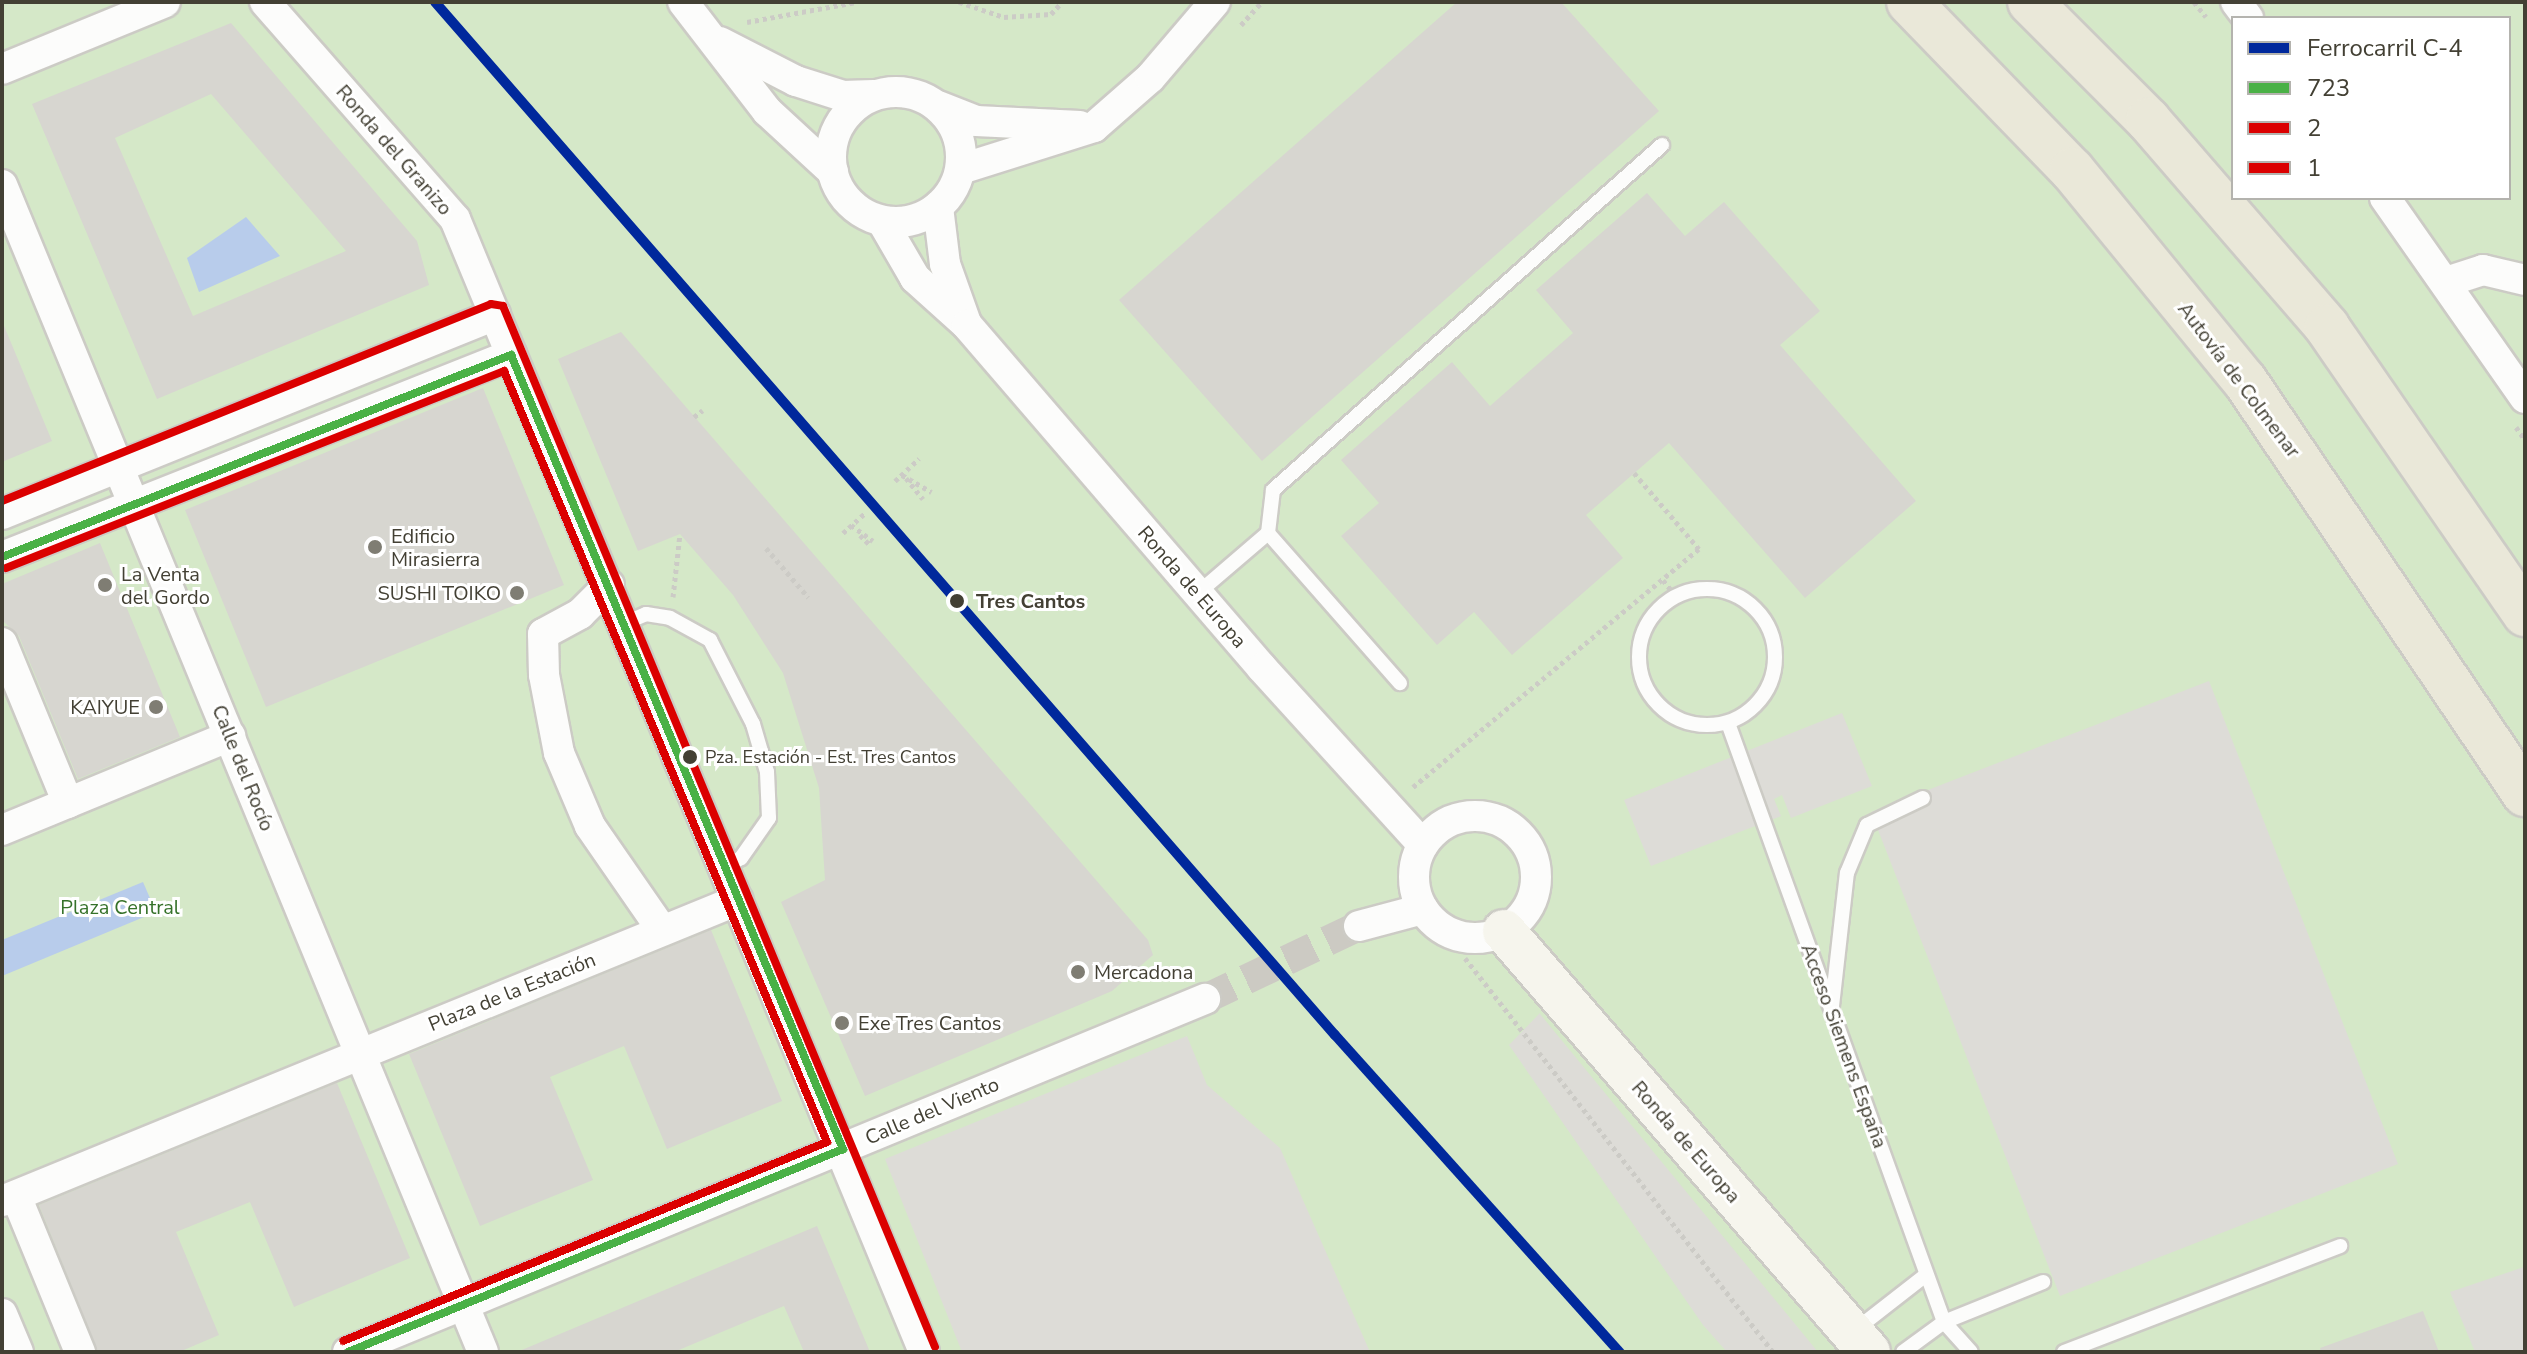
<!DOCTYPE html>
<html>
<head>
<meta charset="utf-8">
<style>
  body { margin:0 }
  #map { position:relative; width:2527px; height:1354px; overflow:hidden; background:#eeede7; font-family:"Nunito Sans",sans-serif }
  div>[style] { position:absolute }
  .green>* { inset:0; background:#d5e8c8 }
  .parking>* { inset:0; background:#dddcd7 }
  .water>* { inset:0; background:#b8cceb }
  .building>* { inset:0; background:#d7d6d0 }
  .street-tunnel>* { height:30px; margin-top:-15px; transform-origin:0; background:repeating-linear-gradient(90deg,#cccac3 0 30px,transparent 0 45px) }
  .path>* { height:5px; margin-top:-2.5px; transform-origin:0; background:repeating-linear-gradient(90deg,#cccbc6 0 4px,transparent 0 8px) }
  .roads { filter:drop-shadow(2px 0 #cccbc5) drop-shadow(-2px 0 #cccbc5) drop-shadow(0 2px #cccbc5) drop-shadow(0 -2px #cccbc5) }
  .lane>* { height:14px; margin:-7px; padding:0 7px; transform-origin:7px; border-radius:7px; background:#fcfcfb }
  .lane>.ring { margin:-7px; padding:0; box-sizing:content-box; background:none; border:14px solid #fcfcfb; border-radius:50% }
  .street>* { height:30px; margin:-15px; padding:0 15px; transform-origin:15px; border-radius:15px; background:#fcfcfb }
  .street>.ring { margin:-15px; padding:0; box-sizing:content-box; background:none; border:30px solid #fcfcfb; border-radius:50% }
  .secondary>* { height:42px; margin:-21px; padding:0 21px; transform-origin:21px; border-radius:21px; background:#f6f5ed }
  .highway>* { height:44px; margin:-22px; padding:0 22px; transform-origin:22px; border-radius:22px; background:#eae8d9 }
  .bus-1>* { height:8px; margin:-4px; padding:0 4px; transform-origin:4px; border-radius:4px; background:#4ab146 }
  .bus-2>* { height:8px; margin:-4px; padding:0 4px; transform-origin:4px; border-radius:4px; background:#db0000 }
  .bus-3>* { height:8px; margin:-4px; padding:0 4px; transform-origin:4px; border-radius:4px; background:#db0000 }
  .rail-1>* { height:10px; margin:-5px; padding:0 5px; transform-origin:5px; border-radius:5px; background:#00289c }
  .dots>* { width:22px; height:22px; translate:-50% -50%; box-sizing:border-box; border:4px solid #fff; border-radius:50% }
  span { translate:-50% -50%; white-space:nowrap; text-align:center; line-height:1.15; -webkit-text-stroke:6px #fff; paint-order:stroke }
  .bus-label { font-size:18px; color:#434034 }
  .left { translate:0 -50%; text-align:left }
  .street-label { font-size:20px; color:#434034 }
  .poi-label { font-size:20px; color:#434034 }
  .right { translate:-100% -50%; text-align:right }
  .stop-label { font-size:20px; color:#434034; font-weight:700 }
  .park-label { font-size:20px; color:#36722a }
  .frame { position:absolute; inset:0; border:4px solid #434034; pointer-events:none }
  .legend { position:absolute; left:2231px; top:16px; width:280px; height:184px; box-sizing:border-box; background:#fff; border:2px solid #b4b3ae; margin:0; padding:10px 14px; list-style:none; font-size:24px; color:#434034 }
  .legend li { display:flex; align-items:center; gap:16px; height:40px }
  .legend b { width:40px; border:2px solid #b4b3ae }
</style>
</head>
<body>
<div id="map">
  <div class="green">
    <i style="clip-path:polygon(evenodd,2px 2px,2525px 2px,2525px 1352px,2px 1352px,2px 2px,2233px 18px,2509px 18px,2509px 198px,2233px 198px,2233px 18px)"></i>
  </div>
  <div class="parking">
    <i style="clip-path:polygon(2209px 681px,2398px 1164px,2060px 1296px,1871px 812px)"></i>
    <i style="clip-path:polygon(1842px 713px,1872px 786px,1791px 818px,1782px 795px,1774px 799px,1781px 816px,1651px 866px,1624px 800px)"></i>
    <i style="clip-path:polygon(1540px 1013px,1540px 1014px,1818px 1352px,1727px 1352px,1703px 1325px,1509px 1045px)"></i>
    <i style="clip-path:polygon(1187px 1036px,1207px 1085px,1280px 1148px,1370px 1352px,962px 1352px,885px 1159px)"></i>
    <i style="clip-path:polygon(2524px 1267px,2525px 1352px,2475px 1352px,2450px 1292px)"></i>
  </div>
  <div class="water">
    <i style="clip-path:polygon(246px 217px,280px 256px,199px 292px,187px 258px)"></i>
    <i style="clip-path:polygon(143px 882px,156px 912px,2px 976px,2px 940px)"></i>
  </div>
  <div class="building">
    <i style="clip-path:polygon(1457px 2px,1561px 2px,1659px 111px,1262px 461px,1119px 300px)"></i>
    <i style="clip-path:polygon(evenodd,231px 23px,417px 241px,429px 285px,157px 399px,32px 104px,231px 23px,211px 94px,346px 251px,193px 316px,115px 138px,211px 94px)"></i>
    <i style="clip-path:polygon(1647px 193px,1685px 236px,1724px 202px,1820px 311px,1780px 345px,1916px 501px,1805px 598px,1669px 443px,1586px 515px,1623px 558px,1512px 655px,1474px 612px,1437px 645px,1341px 536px,1379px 503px,1341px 460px,1452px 362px,1490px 406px,1573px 333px,1536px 290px)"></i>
    <i style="clip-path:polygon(2px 321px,52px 441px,2px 462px)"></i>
    <i style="clip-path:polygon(621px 332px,1148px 940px,1153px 955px,1112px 991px,865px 1096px,781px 902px,825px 880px,819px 788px,783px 673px,733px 595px,680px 534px,638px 551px,558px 359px)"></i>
    <i style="clip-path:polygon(483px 388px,564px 585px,266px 707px,185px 510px)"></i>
    <i style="clip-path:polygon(100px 543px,180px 737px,78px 779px,19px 636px,2px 620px,2px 584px)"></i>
    <i style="clip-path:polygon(711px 930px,782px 1101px,667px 1149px,624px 1046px,550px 1077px,593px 1180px,480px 1226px,409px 1054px)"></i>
    <i style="clip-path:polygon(337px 1083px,410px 1258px,294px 1307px,250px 1202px,176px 1232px,219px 1335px,179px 1352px,98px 1352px,39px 1205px)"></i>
    <i style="clip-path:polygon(817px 1226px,870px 1352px,804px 1352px,784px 1306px,674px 1352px,517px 1352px)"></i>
    <i style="clip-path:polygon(2423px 1311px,2439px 1352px,2321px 1352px,2320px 1348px)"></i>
  </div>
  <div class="street-tunnel">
    <i style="left:1205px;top:999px;width:170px;rotate:-25.4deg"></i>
  </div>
  <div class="path">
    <i style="left:959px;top:2px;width:47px;rotate:18.4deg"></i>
    <i style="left:1004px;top:17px;width:47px;rotate:-3.7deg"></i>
    <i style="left:1051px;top:14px;width:16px;rotate:-47deg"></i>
    <i style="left:2194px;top:2px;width:19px;rotate:51deg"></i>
    <i style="left:747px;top:22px;width:111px;rotate:-10.4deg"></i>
    <i style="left:1241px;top:25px;width:31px;rotate:-48deg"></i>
    <i style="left:694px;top:417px;width:11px;rotate:-38deg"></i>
    <i style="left:2516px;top:427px;width:16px;rotate:55deg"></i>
    <i style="left:902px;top:475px;width:34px;rotate:30deg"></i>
    <i style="left:906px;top:478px;width:27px;rotate:51deg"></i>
    <i style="left:895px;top:481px;width:33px;rotate:-43deg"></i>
    <i style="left:851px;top:525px;width:27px;rotate:36deg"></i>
    <i style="left:843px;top:533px;width:30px;rotate:-42deg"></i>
    <i style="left:860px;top:535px;width:13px;rotate:45deg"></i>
    <i style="left:766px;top:548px;width:65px;rotate:49.4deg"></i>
    <i style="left:1663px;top:580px;width:21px;rotate:51deg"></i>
    <i style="left:673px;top:597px;width:63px;rotate:-83.7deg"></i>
    <i style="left:1413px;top:787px;width:372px;rotate:-39.8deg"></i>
    <i style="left:1699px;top:549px;width:100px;rotate:-130.5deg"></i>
    <i style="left:1465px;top:958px;width:500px;rotate:51.98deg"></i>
  </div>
  <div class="roads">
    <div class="lane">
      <i style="left:1268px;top:533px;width:200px;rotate:48.7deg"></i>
      <i class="ring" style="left:1639px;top:589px;width:122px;height:122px"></i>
      <i style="left:1198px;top:593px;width:92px;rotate:-40.6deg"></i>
      <i style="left:1268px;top:533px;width:43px;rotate:-83.4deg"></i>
      <i style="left:1273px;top:490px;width:520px;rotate:-41.57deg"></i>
      <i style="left:625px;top:623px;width:23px;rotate:-23deg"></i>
      <i style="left:646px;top:614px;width:24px;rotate:9deg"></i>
      <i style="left:670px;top:618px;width:46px;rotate:28.8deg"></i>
      <i style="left:710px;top:640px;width:94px;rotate:62.9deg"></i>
      <i style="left:753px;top:724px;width:50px;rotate:73.7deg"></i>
      <i style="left:767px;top:772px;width:46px;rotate:87.5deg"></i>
      <i style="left:769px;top:818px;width:49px;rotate:125deg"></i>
      <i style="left:741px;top:858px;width:19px;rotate:152deg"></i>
      <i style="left:1728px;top:723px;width:637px;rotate:70.17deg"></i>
      <i style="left:1944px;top:1322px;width:40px;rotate:48deg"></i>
      <i style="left:1832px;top:1006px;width:134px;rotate:-83.6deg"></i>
      <i style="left:1847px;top:873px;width:52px;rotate:-67.4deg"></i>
      <i style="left:1867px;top:825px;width:62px;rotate:-25.7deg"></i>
      <i style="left:1854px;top:1331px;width:91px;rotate:-37.9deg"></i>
      <i style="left:1903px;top:1352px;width:51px;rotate:-36.2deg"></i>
      <i style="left:1944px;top:1322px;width:107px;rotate:-22deg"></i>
      <i style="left:2064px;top:1352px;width:296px;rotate:-21deg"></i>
    </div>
    <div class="street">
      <i style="left:265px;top:2px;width:288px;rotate:48.8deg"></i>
      <i style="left:455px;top:219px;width:1226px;rotate:67.51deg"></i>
      <i style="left:683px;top:2px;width:138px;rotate:52.4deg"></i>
      <i style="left:767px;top:111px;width:90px;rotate:42.7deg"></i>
      <i style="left:2236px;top:2px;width:20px;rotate:53deg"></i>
      <i style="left:720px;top:42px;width:85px;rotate:27.2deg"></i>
      <i style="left:796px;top:81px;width:49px;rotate:17.7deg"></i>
      <i style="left:843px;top:96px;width:31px;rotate:-2deg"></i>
      <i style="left:2px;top:69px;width:176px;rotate:-22.3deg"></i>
      <i class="ring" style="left:831px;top:92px;width:100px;height:100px"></i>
      <i style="left:938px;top:106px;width:41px;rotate:21.5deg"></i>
      <i style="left:976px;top:121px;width:104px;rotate:2.8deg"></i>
      <i style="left:961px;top:169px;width:139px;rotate:-17.5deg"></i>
      <i style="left:1094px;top:127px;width:74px;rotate:-41.2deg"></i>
      <i style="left:1150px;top:78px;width:100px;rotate:-49.5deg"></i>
      <i style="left:2px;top:185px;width:1262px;rotate:67.6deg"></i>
      <i style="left:2385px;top:198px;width:244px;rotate:55deg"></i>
      <i style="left:938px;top:207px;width:57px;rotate:83deg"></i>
      <i style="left:945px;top:264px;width:63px;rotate:70.4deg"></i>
      <i style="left:882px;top:221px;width:66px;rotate:59.9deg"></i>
      <i style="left:915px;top:278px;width:70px;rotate:42.1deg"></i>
      <i style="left:967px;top:325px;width:452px;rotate:49.3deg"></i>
      <i style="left:1262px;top:668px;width:239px;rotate:47.7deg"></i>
      <i style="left:2446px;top:282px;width:39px;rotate:-18deg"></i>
      <i style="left:2483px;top:270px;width:43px;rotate:13.4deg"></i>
      <i style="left:2px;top:514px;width:532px;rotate:-21.98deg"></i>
      <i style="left:2px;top:557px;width:548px;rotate:-21.65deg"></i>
      <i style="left:609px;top:585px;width:41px;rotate:135deg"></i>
      <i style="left:580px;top:614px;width:42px;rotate:151.6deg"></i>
      <i style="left:543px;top:634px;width:41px;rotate:88.6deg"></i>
      <i style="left:544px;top:675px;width:79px;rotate:79.1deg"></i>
      <i style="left:559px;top:753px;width:79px;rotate:67deg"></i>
      <i style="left:590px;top:826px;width:126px;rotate:55.3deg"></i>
      <i style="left:2px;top:643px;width:173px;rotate:67.6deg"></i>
      <i class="ring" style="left:1414px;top:816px;width:92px;height:92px"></i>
      <i style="left:2px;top:830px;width:247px;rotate:-22.4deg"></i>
      <i style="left:1359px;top:926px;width:66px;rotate:-14.9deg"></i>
      <i style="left:16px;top:1196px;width:169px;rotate:67.7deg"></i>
      <i style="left:2px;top:1201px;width:795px;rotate:-22.24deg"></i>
      <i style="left:2px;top:1314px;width:41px;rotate:67.2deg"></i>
      <i style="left:348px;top:1352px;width:927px;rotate:-22.39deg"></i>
    </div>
    <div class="secondary">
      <i style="left:1504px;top:931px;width:557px;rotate:49.08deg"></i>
    </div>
    <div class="highway">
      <i style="left:1909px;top:2px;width:234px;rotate:45.9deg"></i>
      <i style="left:2072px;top:170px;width:273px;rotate:50.7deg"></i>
      <i style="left:2245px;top:381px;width:499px;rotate:55.9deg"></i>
      <i style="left:2030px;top:2px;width:167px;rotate:45deg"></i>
      <i style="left:2148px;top:120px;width:274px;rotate:49.1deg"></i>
      <i style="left:2327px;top:327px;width:349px;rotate:55.4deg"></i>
    </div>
  </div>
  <div class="bus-1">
    <i style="left:2px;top:557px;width:548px;rotate:-21.65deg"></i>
    <i style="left:511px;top:355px;width:861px;rotate:67.31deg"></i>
    <i style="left:843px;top:1149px;width:535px;rotate:157.7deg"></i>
  </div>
  <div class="bus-2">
    <i style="left:6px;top:568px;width:536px;rotate:-21.58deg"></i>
    <i style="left:504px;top:371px;width:836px;rotate:67.27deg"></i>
    <i style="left:827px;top:1142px;width:523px;rotate:157.65deg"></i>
  </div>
  <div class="bus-3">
    <i style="left:2px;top:501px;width:527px;rotate:-21.94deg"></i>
    <i style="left:491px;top:304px;width:12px;rotate:9deg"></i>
    <i style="left:503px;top:306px;width:1127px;rotate:67.46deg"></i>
  </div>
  <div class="rail-1">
    <i style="left:435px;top:2px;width:1370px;rotate:48.94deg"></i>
    <i style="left:1335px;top:1035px;width:426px;rotate:48.1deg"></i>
  </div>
  <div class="dots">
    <i style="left:375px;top:547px;background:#7f7d73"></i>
    <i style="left:105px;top:585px;background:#7f7d73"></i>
    <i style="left:517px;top:593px;background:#7f7d73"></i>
    <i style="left:957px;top:601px;background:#434034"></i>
    <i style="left:156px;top:707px;background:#7f7d73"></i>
    <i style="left:690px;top:757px;background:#434034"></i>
    <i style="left:1078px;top:972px;background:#7f7d73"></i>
    <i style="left:842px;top:1023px;background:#7f7d73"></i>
  </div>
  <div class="bus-label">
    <span class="left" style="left:705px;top:757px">Pza. Estación - Est. Tres Cantos</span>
  </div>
  <div class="street-label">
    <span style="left:394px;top:150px;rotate:49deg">Ronda del Granizo</span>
    <span style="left:2239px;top:380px;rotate:53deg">Autovía de Colmenar</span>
    <span style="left:1192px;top:587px;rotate:49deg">Ronda de Europa</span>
    <span style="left:243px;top:768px;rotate:68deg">Calle del Rocío</span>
    <span style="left:512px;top:992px;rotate:-22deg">Plaza de la Estación</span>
    <span style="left:1844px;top:1046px;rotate:70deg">Acceso Siemens España</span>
    <span style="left:932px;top:1111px;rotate:-23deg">Calle del Viento</span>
    <span style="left:1686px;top:1142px;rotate:49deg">Ronda de Europa</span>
  </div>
  <div class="poi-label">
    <span class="left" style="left:391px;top:548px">Edificio<br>Mirasierra</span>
    <span class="left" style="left:121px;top:586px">La Venta<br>del Gordo</span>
    <span class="right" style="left:501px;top:593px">SUSHI TOIKO</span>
    <span class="right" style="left:140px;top:707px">KAIYUE</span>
    <span class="left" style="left:1094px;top:972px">Mercadona</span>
    <span class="left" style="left:858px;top:1023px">Exe Tres Cantos</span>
  </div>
  <div class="stop-label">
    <span class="left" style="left:976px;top:601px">Tres Cantos</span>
  </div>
  <div class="park-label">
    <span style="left:120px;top:907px">Plaza Central</span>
  </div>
  <div class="frame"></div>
  <ul class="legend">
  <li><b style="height:10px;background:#00289c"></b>Ferrocarril C-4</li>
  <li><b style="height:10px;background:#4ab146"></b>723</li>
  <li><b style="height:10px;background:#db0000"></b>2</li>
  <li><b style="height:10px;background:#db0000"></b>1</li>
  </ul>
</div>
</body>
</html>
